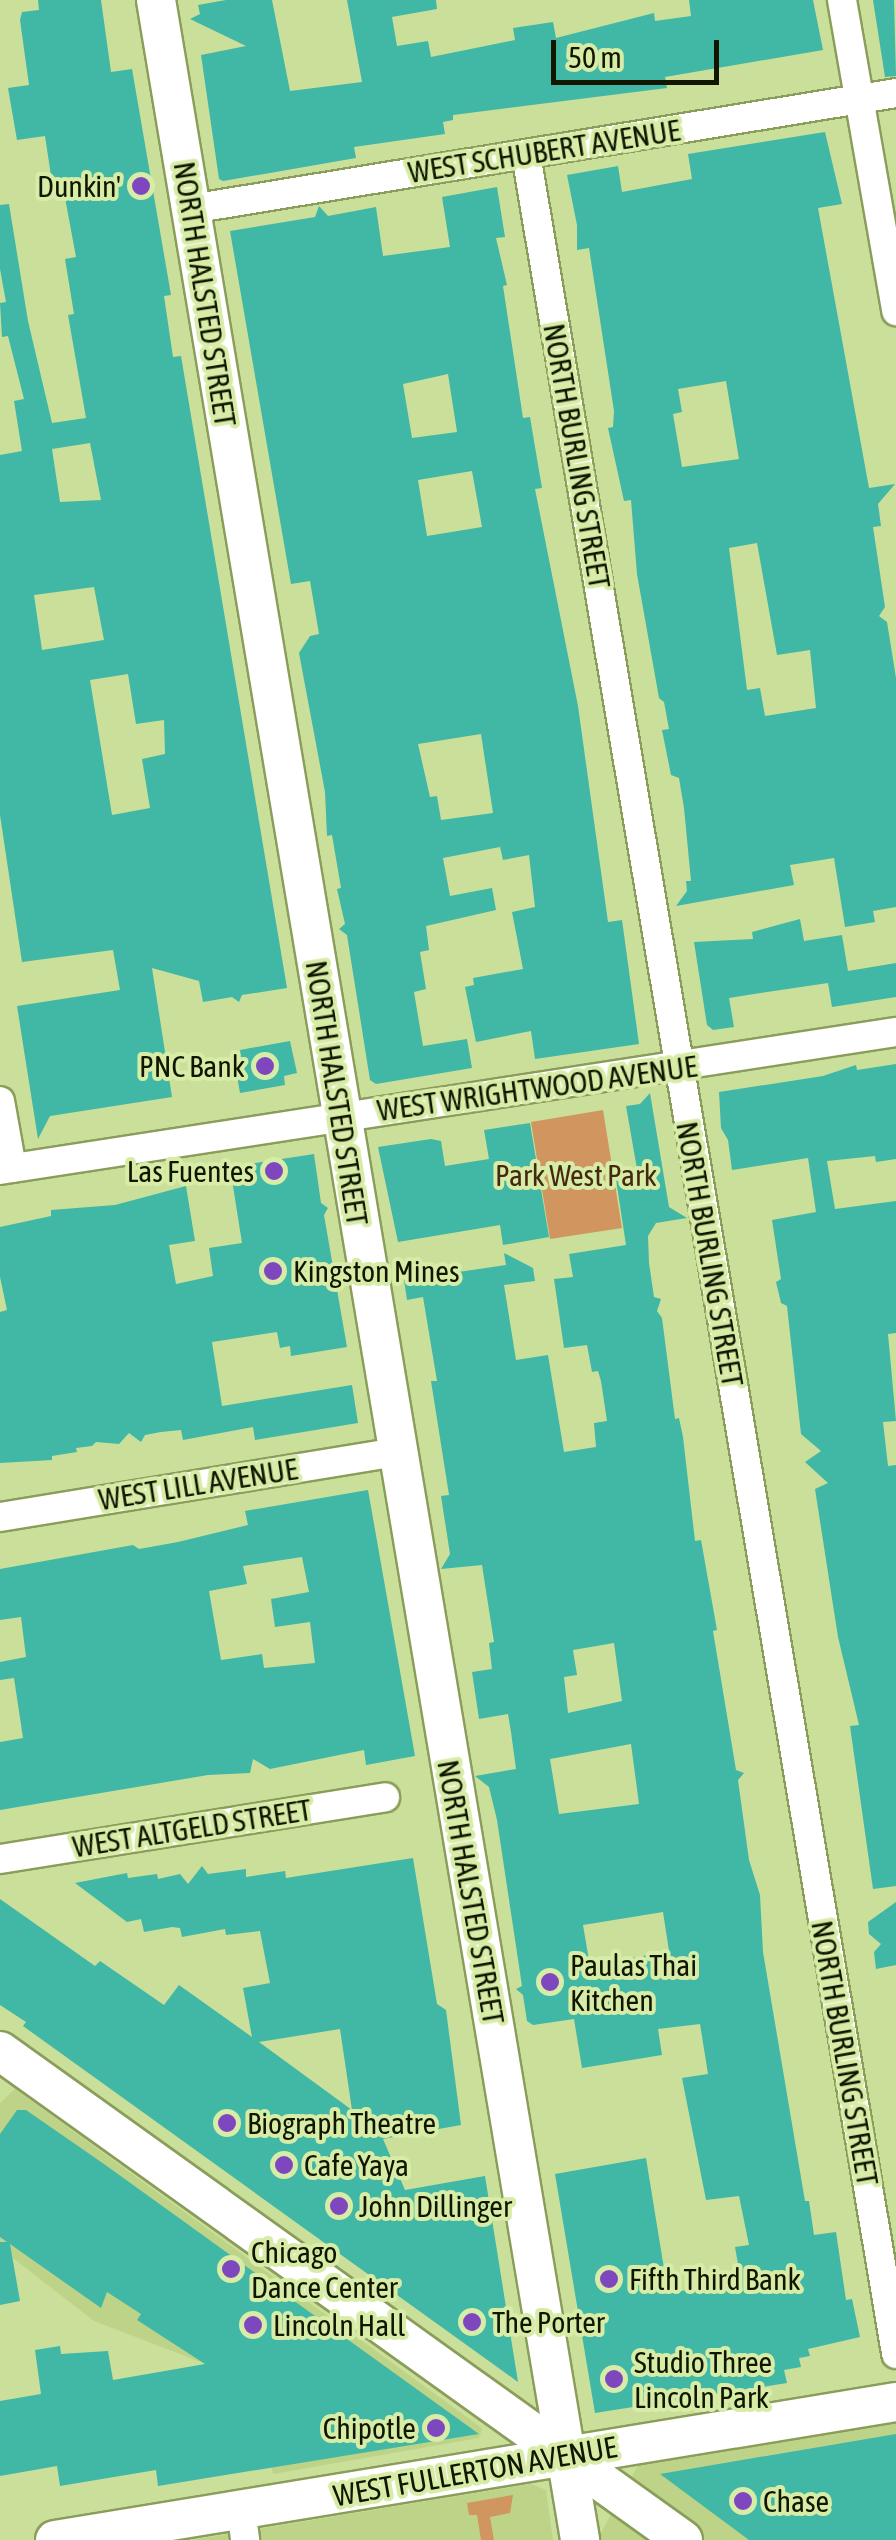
<!DOCTYPE html>
<html>
<head>
<meta charset="utf-8">
<style>
  body { margin:0 }
  #map { position:relative; width:896px; height:2540px; overflow:hidden; background:#cadf99; font-family:"Asap Condensed",sans-serif }
  div>[style] { position:absolute }
  .built>* { inset:0; background:#bdd488 }
  .green>* { inset:0; background:#d1955f }
  .building>* { inset:0; background:#41b7a6 }
  .roads { filter:drop-shadow(2px 0 #8a9d5a) drop-shadow(-2px 0 #8a9d5a) drop-shadow(0 2px #8a9d5a) drop-shadow(0 -2px #8a9d5a) }
  .street>* { height:28px; margin:-14px; padding:0 14px; transform-origin:14px; border-radius:14px; background:#fff }
  .secondary>* { height:38px; margin:-19px; padding:0 19px; transform-origin:19px; border-radius:19px; background:#fff }
  .dots>* { width:28px; height:28px; translate:-50% -50%; box-sizing:border-box; border:5px solid #d7eca6; border-radius:50% }
  span { translate:-50% -50%; white-space:nowrap; text-align:center; line-height:1.15; -webkit-text-stroke:8px #d7eca6; paint-order:stroke }
  .street-label { font-size:30px; color:#101600 }
  .poi-label { font-size:30px; color:#101600 }
  .right { translate:-100% -50%; text-align:right }
  .left { translate:0 -50%; text-align:left }
  .park-label { font-size:30px; color:#442910 }
  .scale { position:absolute; left:551px; top:40px; width:168px; height:45px; box-sizing:border-box; border:5px solid #101600; border-top:0; padding-left:12px; font-size:30px; line-height:35px; white-space:nowrap; color:#101600; -webkit-text-stroke:8px #d7eca6; paint-order:stroke }
</style>
</head>
<body>
<div id="map">
  <div class="built">
    <i style="clip-path:polygon(15px 2089px,475px 2423px,482px 2429px,479px 2438px,273px 2474px,258px 2384px,94px 2321px,0 2248px,0 2103px)"></i>
    <i style="clip-path:polygon(896px 2420px,896px 2540px,597px 2540px,638px 2465px)"></i>
    <i style="clip-path:polygon(531px 2484px,546px 2490px,553px 2540px,192px 2540px)"></i>
  </div>
  <div class="green">
    <i style="clip-path:polygon(603px 1110px,622px 1228px,550px 1239px,531px 1122px)"></i>
    <i style="clip-path:polygon(513px 2495px,510px 2513px,490px 2517px,494px 2540px,481px 2540px,477px 2515px,469px 2515px,467px 2503px)"></i>
  </div>
  <div class="building">
    <i style="clip-path:polygon(evenodd,38px 0,101px 0,111px 72px,132px 69px,171px 295px,164px 296px,173px 357px,181px 356px,287px 988px,242px 995px,239px 1002px,232px 997px,203px 1002px,199px 981px,152px 968px,172px 1097px,50px 1116px,38px 1139px,17px 1006px,120px 990px,113px 950px,22px 962px,0 815px,0 455px,22px 451px,14px 401px,24px 399px,8px 336px,2px 337px,0 303px,6px 302px,0 269px,0 205px,9px 204px,28px 321px,52px 423px,86px 418px,68px 315px,74px 314px,65px 259px,76px 257px,63px 187px,53px 189px,45px 136px,17px 140px,8px 88px,29px 85px,20px 20px,22px 12px,39px 10px,38px 0,90px 443px,101px 500px,60px 502px,52px 449px,90px 443px,38px 0,94px 587px,104px 640px,42px 650px,34px 595px,94px 587px,38px 0,128px 674px,136px 724px,164px 720px,165px 754px,142px 759px,150px 808px,112px 815px,90px 680px,128px 674px)"></i>
    <i style="clip-path:polygon(226px 0,272px 0,290px 91px,362px 82px,347px 0,436px 0,437px 9px,392px 17px,397px 46px,428px 41px,431px 57px,515px 40px,513px 28px,553px 22px,556px 38px,654px 13px,655px 21px,691px 16px,689px 0,813px 0,823px 50px,665px 77px,667px 88px,453px 115px,453px 120px,443px 122px,445px 134px,354px 147px,356px 158px,223px 181px,219px 179px,201px 55px,246px 46px,190px 19px,200px 14px,198px 5px)"></i>
    <i style="clip-path:polygon(873px 0,894px 0,896px 76px,885px 77px)"></i>
    <i style="clip-path:polygon(evenodd,825px 132px,842px 204px,818px 208px,869px 488px,895px 484px,878px 504px,881px 526px,873px 527px,885px 607px,879px 616px,887px 622px,896px 678px,896px 907px,873px 911px,875px 922px,845px 927px,834px 858px,790px 865px,794px 885px,676px 906px,687px 891px,686px 881px,691px 881px,684px 808px,679px 778px,671px 775px,662px 730px,669px 729px,664px 702px,659px 698px,637px 574px,631px 500px,624px 501px,608px 428px,613px 427px,614px 411px,589px 248px,577px 250px,577px 225px,567px 175px,618px 166px,622px 192px,692px 179px,688px 154px,825px 132px,726px 381px,739px 459px,682px 467px,673px 414px,682px 412px,678px 389px,726px 381px,825px 132px,757px 543px,777px 655px,810px 650px,816px 708px,765px 716px,760px 688px,747px 690px,729px 548px,757px 543px)"></i>
    <i style="clip-path:polygon(evenodd,497px 187px,505px 237px,496px 238px,507px 285px,503px 286px,523px 418px,530px 417px,534px 441px,542px 488px,535px 489px,578px 706px,608px 922px,622px 920px,639px 1044px,535px 1059px,531px 1031px,476px 1042px,465px 987px,474px 985px,473px 978px,523px 969px,512px 912px,535px 907px,529px 855px,503px 860px,500px 847px,443px 858px,450px 896px,492px 888px,496px 910px,426px 926px,429px 950px,420px 952px,426px 989px,414px 992px,423px 1046px,467px 1039px,472px 1068px,376px 1084px,370px 1080px,347px 935px,339px 929px,345px 924px,337px 889px,341px 888px,332px 835px,327px 836px,325px 792px,299px 653px,310px 636px,319px 634px,310px 581px,291px 584px,230px 231px,315px 217px,319px 206px,328px 216px,376px 207px,383px 256px,450px 247px,442px 197px,497px 187px,448px 374px,457px 432px,412px 438px,403px 384px,448px 374px,497px 187px,472px 471px,482px 527px,427px 536px,418px 480px,472px 471px,497px 187px,481px 734px,493px 813px,441px 820px,437px 796px,430px 797px,418px 744px,481px 734px)"></i>
    <i style="clip-path:polygon(800px 919px,804px 941px,842px 935px,848px 971px,896px 963px,896px 997px,832px 1007px,828px 983px,754px 994px,729px 998px,734px 1027px,713px 1030px,707px 1025px,694px 942px,753px 939px,752px 932px)"></i>
    <i style="clip-path:polygon(290px 1041px,297px 1073px,284px 1076px,285px 1085px,240px 1093px,234px 1059px,241px 1058px,240px 1050px)"></i>
    <i style="clip-path:polygon(896px 1064px,896px 1159px,876px 1162px,875px 1156px,827px 1161px,835px 1209px,896px 1201px,896px 1333px,888px 1334px,896px 1421px,883px 1422px,888px 1466px,896px 1465px,896px 1886px,873px 1889px,850px 1726px,859px 1725px,838px 1637px,815px 1489px,828px 1483px,805px 1462px,821px 1451px,801px 1434px,787px 1306px,781px 1303px,776px 1282px,781px 1279px,772px 1220px,816px 1212px,808px 1158px,732px 1170px,728px 1140px,721px 1128px,719px 1092px,823px 1076px,856px 1065px,857px 1070px)"></i>
    <i style="clip-path:polygon(evenodd,650px 1093px,669px 1207px,687px 1218px,656px 1223px,648px 1236px,649px 1263px,654px 1297px,661px 1299px,657px 1311px,662px 1318px,675px 1419px,679px 1418px,683px 1437px,695px 1541px,701px 1540px,717px 1630px,713px 1631px,736px 1770px,744px 1773px,738px 1780px,749px 1860px,760px 1895px,763px 1952px,805px 2201px,809px 2201px,814px 2235px,836px 2232px,846px 2300px,852px 2299px,860px 2337px,808px 2349px,810px 2356px,799px 2358px,801px 2367px,784px 2370px,787px 2383px,595px 2413px,555px 2174px,646px 2158px,668px 2293px,741px 2282px,735px 2247px,749px 2245px,739px 2196px,706px 2200px,682px 2078px,708px 2074px,700px 2024px,658px 2029px,662px 2055px,582px 2068px,574px 2019px,533px 2025px,527px 2021px,523px 1995px,516px 1989px,522px 1986px,497px 1820px,489px 1787px,475px 1776px,516px 1769px,511px 1732px,508px 1714px,479px 1719px,472px 1672px,492px 1669px,489px 1643px,494px 1642px,482px 1565px,441px 1569px,450px 1554px,441px 1496px,449px 1495px,431px 1381px,437px 1381px,423px 1297px,407px 1300px,404px 1280px,506px 1265px,504px 1253px,533px 1268px,535px 1281px,504px 1285px,516px 1360px,548px 1355px,564px 1452px,596px 1447px,594px 1423px,607px 1421px,601px 1381px,598px 1371px,592px 1372px,587px 1345px,564px 1348px,554px 1279px,573px 1277px,569px 1254px,626px 1245px,615px 1173px,637px 1169px,626px 1106px,640px 1104px,650px 1093px,614px 1643px,622px 1701px,568px 1713px,564px 1677px,577px 1675px,573px 1650px,614px 1643px,650px 1093px,631px 1744px,639px 1804px,559px 1814px,550px 1759px,631px 1744px,650px 1093px,663px 1912px,669px 1951px,590px 1966px,583px 1925px,663px 1912px)"></i>
    <i style="clip-path:polygon(530px 1123px,549px 1237px,503px 1245px,500px 1225px,398px 1242px,378px 1147px,431px 1139px,441px 1141px,445px 1166px,489px 1159px,484px 1130px)"></i>
    <i style="clip-path:polygon(314px 1154px,321px 1203px,328px 1208px,324px 1215px,347px 1347px,291px 1356px,290px 1346px,280px 1348px,277px 1332px,212px 1342px,222px 1406px,352px 1385px,358px 1423px,255px 1440px,253px 1427px,183px 1440px,181px 1430px,161px 1432px,145px 1435px,141px 1442px,129px 1433px,119px 1444px,96px 1442px,92px 1446px,76px 1448px,77px 1452px,52px 1456px,52px 1460px,0 1463px,0 1312px,7px 1310px,0 1277px,0 1227px,51px 1216px,51px 1210px,115px 1205px,186px 1186px,195px 1241px,169px 1245px,176px 1284px,213px 1276px,209px 1248px,242px 1243px,230px 1167px)"></i>
    <i style="clip-path:polygon(evenodd,368px 1490px,415px 1756px,366px 1765px,364px 1750px,270px 1769px,253px 1759px,250px 1773px,208px 1775px,0 1810px,0 1742px,23px 1738px,14px 1678px,0 1680px,0 1662px,26px 1657px,21px 1617px,0 1620px,0 1569px,133px 1545px,139px 1549px,178px 1542px,248px 1525px,245px 1511px,368px 1490px,302px 1557px,309px 1592px,271px 1599px,275px 1627px,310px 1622px,315px 1663px,264px 1668px,262px 1654px,221px 1660px,209px 1591px,247px 1584px,243px 1566px,302px 1557px)"></i>
    <i style="clip-path:polygon(evenodd,413px 1858px,437px 2004px,446px 2010px,461px 2125px,383px 2139px,405px 2190px,485px 2176px,518px 2382px,23px 2026px,26px 2022px,0 2005px,0 1899px,95px 1966px,100px 1961px,164px 2005px,179px 1985px,252px 2037px,243px 1988px,270px 1983px,260px 1931px,226px 1935px,225px 1929px,182px 1937px,180px 1928px,172px 1927px,144px 1932px,141px 1919px,127px 1922px,75px 1883px,127px 1873px,128px 1878px,157px 1874px,158px 1879px,180px 1874px,188px 1884px,202px 1866px,208px 1874px,246px 1869px,246px 1877px,285px 1871px,286px 1878px,413px 1858px,340px 2029px,352px 2110px,259px 2042px,340px 2029px)"></i>
    <i style="clip-path:polygon(896px 1902px,896px 1965px,876px 1969px,874px 1952px,881px 1944px,869px 1934px,868px 1922px)"></i>
    <i style="clip-path:polygon(17px 2110px,26px 2110px,104px 2164px,479px 2434px,158px 2486px,156px 2470px,60px 2486px,57px 2466px,0 2476px,0 2401px,41px 2394px,35px 2350px,60px 2346px,61px 2354px,108px 2351px,113px 2380px,205px 2364px,137px 2320px,141px 2314px,107px 2292px,101px 2308px,10px 2244px,20px 2301px,0 2305px,0 2242px,7px 2242px,0 2237px,0 2134px)"></i>
    <i style="clip-path:polygon(896px 2434px,896px 2540px,749px 2540px,660px 2474px)"></i>
  </div>
  <div class="roads">
    <div class="street">
      <i style="left:842px;top:0;width:316px;rotate:80.1deg"></i>
      <i style="left:526px;top:154px;width:2231px;rotate:80.45deg"></i>
      <i style="left:191px;top:209px;width:714px;rotate:-9.34deg"></i>
      <i style="left:0;top:1101px;width:68px;rotate:79.8deg"></i>
      <i style="left:0;top:1170px;width:907px;rotate:-8.76deg"></i>
      <i style="left:0;top:1517px;width:402px;rotate:-9.3deg"></i>
      <i style="left:0;top:1859px;width:390px;rotate:-9.1deg"></i>
      <i style="left:241px;top:2510px;width:30px;rotate:82deg"></i>
    </div>
    <div class="secondary">
      <i style="left:156px;top:0;width:2575px;rotate:80.52deg"></i>
      <i style="left:0;top:2051px;width:840px;rotate:35.6deg"></i>
      <i style="left:55px;top:2540px;width:852px;rotate:-9.32deg"></i>
    </div>
  </div>
  <div class="dots">
    <i style="left:141px;top:186px;background:#7e47be"></i>
    <i style="left:265px;top:1066px;background:#7e47be"></i>
    <i style="left:274px;top:1171px;background:#7e47be"></i>
    <i style="left:273px;top:1271px;background:#7e47be"></i>
    <i style="left:550px;top:1982px;background:#7e47be"></i>
    <i style="left:227px;top:2123px;background:#7e47be"></i>
    <i style="left:284px;top:2165px;background:#7e47be"></i>
    <i style="left:339px;top:2206px;background:#7e47be"></i>
    <i style="left:231px;top:2269px;background:#7e47be"></i>
    <i style="left:609px;top:2279px;background:#7e47be"></i>
    <i style="left:472px;top:2322px;background:#7e47be"></i>
    <i style="left:253px;top:2325px;background:#7e47be"></i>
    <i style="left:614px;top:2379px;background:#7e47be"></i>
    <i style="left:436px;top:2428px;background:#7e47be"></i>
    <i style="left:743px;top:2501px;background:#7e47be"></i>
  </div>
  <div class="street-label">
    <span style="left:544px;top:151px;rotate:-9deg">WEST SCHUBERT AVENUE</span>
    <span style="left:205px;top:294px;rotate:81deg">NORTH HALSTED STREET</span>
    <span style="left:577px;top:456px;rotate:80deg">NORTH BURLING STREET</span>
    <span style="left:537px;top:1088px;rotate:-8deg">WEST WRIGHTWOOD AVENUE</span>
    <span style="left:337px;top:1093px;rotate:81deg">NORTH HALSTED STREET</span>
    <span style="left:710px;top:1254px;rotate:80deg">NORTH BURLING STREET</span>
    <span style="left:198px;top:1484px;rotate:-9deg">WEST LILL AVENUE</span>
    <span style="left:192px;top:1828px;rotate:-9deg">WEST ALTGELD STREET</span>
    <span style="left:471px;top:1892px;rotate:80deg">NORTH HALSTED STREET</span>
    <span style="left:845px;top:2053px;rotate:80deg">NORTH BURLING STREET</span>
    <span style="left:475px;top:2471px;rotate:-10deg">WEST FULLERTON AVENUE</span>
  </div>
  <div class="poi-label">
    <span class="right" style="left:121px;top:186px">Dunkin'</span>
    <span class="right" style="left:245px;top:1066px">PNC Bank</span>
    <span class="right" style="left:254px;top:1171px">Las Fuentes</span>
    <span class="left" style="left:293px;top:1271px">Kingston Mines</span>
    <span class="left" style="left:570px;top:1982px">Paulas Thai<br>Kitchen</span>
    <span class="left" style="left:247px;top:2123px">Biograph Theatre</span>
    <span class="left" style="left:304px;top:2165px">Cafe Yaya</span>
    <span class="left" style="left:359px;top:2206px">John Dillinger</span>
    <span class="left" style="left:251px;top:2269px">Chicago<br>Dance Center</span>
    <span class="left" style="left:629px;top:2279px">Fifth Third Bank</span>
    <span class="left" style="left:492px;top:2322px">The Porter</span>
    <span class="left" style="left:273px;top:2325px">Lincoln Hall</span>
    <span class="left" style="left:634px;top:2379px">Studio Three<br>Lincoln Park</span>
    <span class="right" style="left:416px;top:2428px">Chipotle</span>
    <span class="left" style="left:763px;top:2501px">Chase</span>
  </div>
  <div class="park-label">
    <span style="left:576px;top:1175px">Park West Park</span>
  </div>
  <div class="scale">50 m</div>
</div>
</body>
</html>
